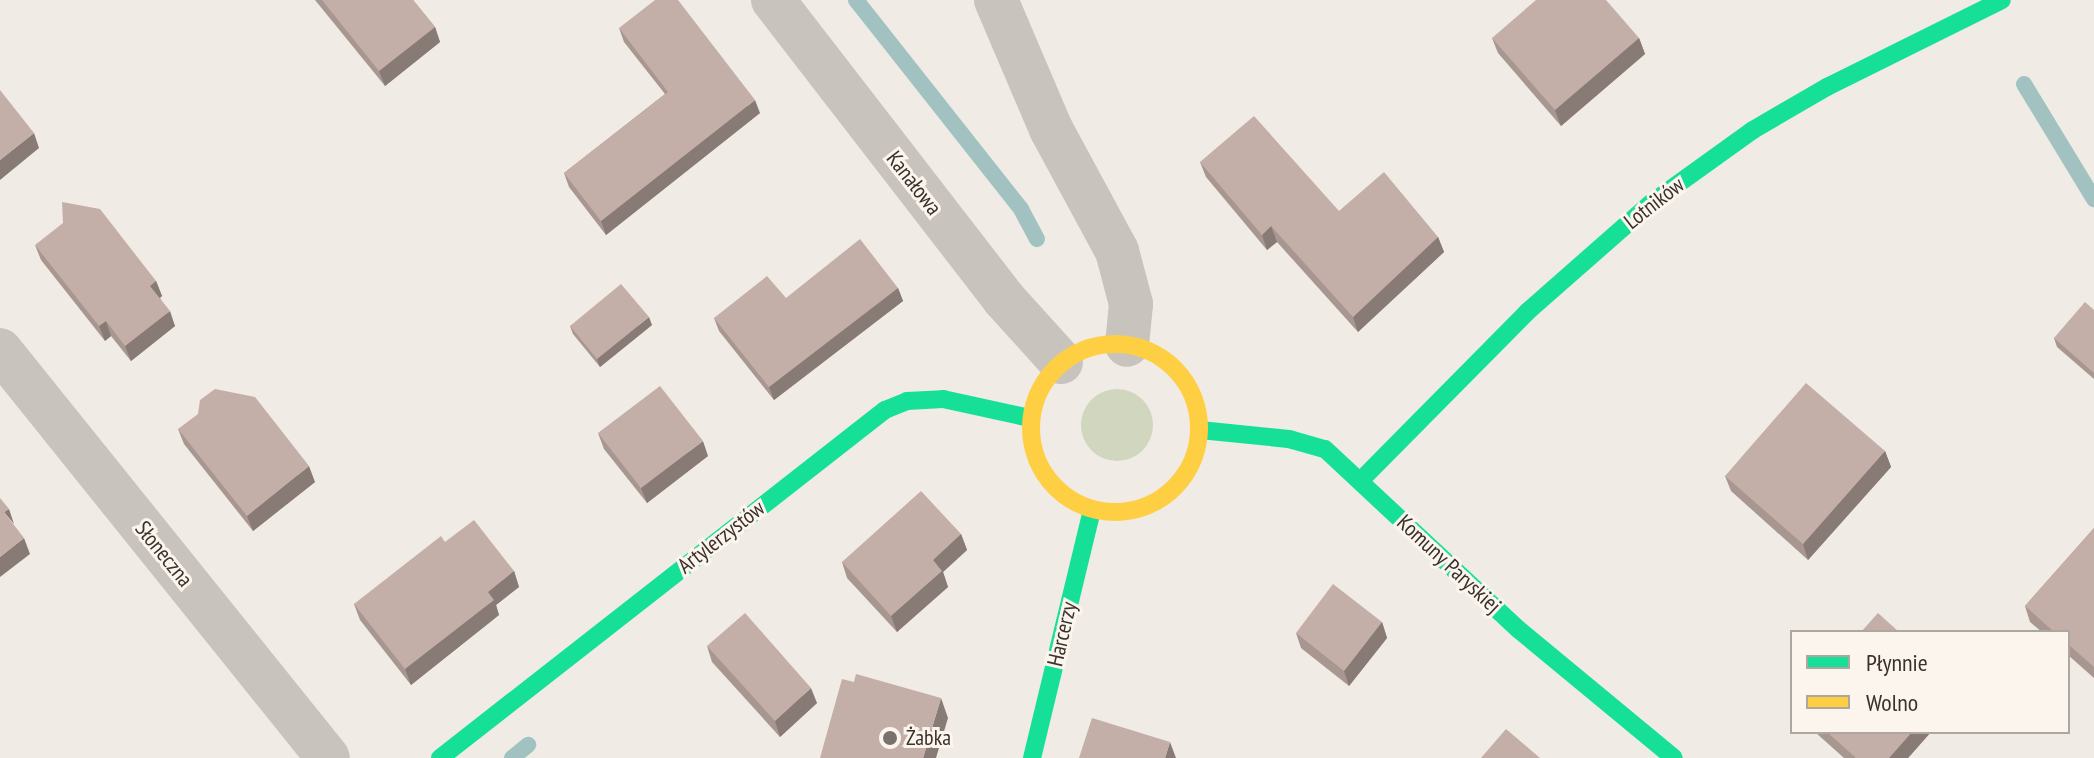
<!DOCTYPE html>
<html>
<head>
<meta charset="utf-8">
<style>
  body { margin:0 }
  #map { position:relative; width:2094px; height:758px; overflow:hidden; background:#f0ebe5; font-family:"PT Sans Narrow",sans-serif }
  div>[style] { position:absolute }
  .green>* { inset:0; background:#d1d6bf }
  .round { border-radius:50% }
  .stream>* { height:16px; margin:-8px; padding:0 8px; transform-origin:8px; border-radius:8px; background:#a1c2c1 }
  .street>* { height:44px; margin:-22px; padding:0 22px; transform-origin:22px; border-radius:22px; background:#c9c3be }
  .fast>* { height:18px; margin:-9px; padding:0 9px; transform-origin:9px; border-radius:9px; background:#16e098 }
  .slow>* { height:18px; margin:-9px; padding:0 9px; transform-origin:9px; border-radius:9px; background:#ffcf43 }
  .slow>.ring { margin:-9px; padding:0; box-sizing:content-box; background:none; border:18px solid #ffcf43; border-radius:50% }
  .wall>* { inset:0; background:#a89690 }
  .shaded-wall>* { inset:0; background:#887a75 }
  .building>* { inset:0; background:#c3afa7 }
  .dots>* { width:22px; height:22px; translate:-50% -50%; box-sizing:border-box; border:4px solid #fbf5ee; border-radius:50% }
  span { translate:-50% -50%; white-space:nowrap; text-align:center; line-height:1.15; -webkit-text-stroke:6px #fbf5ee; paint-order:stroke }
  .street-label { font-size:22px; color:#3b302b }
  .poi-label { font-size:22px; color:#3b302b }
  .left { translate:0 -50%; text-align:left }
  .legend { position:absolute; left:1790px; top:630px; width:280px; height:104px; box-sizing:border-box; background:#fbf5ee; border:2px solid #aea6a0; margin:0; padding:10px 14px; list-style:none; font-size:24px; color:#3b302b }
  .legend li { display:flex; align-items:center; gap:16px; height:40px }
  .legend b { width:40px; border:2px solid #aea6a0 }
</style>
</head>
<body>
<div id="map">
  <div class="green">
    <i class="round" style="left:1081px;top:389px;width:72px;height:72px"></i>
  </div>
  <div class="stream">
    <i style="left:856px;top:0;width:266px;rotate:51.7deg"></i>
    <i style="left:1021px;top:209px;width:34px;rotate:62deg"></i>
    <i style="left:2024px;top:84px;width:135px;rotate:58.7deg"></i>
    <i style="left:512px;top:758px;width:21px;rotate:-39deg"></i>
  </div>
  <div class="street">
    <i style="left:773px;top:0;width:378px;rotate:52.3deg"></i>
    <i style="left:1004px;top:299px;width:85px;rotate:47.9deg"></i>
    <i style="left:996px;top:0;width:140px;rotate:66.9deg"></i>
    <i style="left:1051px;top:129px;width:139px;rotate:61.6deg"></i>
    <i style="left:1117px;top:251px;width:55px;rotate:75.2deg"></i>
    <i style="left:1131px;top:304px;width:41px;rotate:95.6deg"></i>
    <i style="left:0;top:350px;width:523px;rotate:51.2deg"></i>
  </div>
  <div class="fast">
    <i style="left:1200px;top:430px;width:89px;rotate:5.8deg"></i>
    <i style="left:1289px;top:439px;width:37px;rotate:16deg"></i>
    <i style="left:1325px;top:449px;width:264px;rotate:43deg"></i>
    <i style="left:1518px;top:629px;width:202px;rotate:39.6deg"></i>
    <i style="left:1361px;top:480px;width:236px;rotate:-45.3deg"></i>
    <i style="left:1527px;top:312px;width:164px;rotate:-41.3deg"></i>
    <i style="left:1650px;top:204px;width:127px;rotate:-35.7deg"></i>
    <i style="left:1753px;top:130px;width:86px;rotate:-30.2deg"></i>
    <i style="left:1827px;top:87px;width:195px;rotate:-26.4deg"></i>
    <i style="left:440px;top:758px;width:565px;rotate:-38.03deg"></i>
    <i style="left:885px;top:410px;width:24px;rotate:-22deg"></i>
    <i style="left:907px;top:401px;width:36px;rotate:-3deg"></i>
    <i style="left:943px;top:399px;width:89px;rotate:12.3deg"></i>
    <i style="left:1032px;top:758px;width:255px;rotate:-76.4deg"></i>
  </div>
  <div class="slow">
    <i class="ring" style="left:1031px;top:344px;width:150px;height:150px"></i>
  </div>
  <div class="wall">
    <i style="clip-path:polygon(315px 0,413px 0,435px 27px,440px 42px,385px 86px)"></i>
    <i style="clip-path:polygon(619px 28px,760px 113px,606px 235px,569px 187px,564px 173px,665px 94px,624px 42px)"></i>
    <i style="clip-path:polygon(1492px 38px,1639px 38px,1645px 54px,1561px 126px,1498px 53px)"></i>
    <i style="clip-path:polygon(1200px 162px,1339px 211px,1438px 237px,1444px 252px,1358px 332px,1277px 242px,1267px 250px,1206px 177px)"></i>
    <i style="clip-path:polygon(35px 245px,156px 281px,162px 296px,160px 298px,175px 326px,131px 361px,111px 336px,105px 341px,41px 260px)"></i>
    <i style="clip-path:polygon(898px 288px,903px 301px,774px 400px,719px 331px,714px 318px,786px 298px)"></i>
    <i style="clip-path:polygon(2094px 310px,2094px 379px,2057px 347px,2054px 338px)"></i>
    <i style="clip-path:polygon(652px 325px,600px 367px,573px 334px,570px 326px)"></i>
    <i style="clip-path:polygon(178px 429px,315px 482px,253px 531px,184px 444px)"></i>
    <i style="clip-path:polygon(598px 433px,708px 456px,647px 503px,604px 449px)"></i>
    <i style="clip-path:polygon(1885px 451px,1891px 467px,1808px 560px,1731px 491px,1725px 476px)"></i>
    <i style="clip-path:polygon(2094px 528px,2094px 678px,2068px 655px,2068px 632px,2042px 632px,2030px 622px,2025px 606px)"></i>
    <i style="clip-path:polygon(961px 534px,967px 550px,943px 572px,948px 587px,897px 632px,847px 578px,842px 562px)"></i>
    <i style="clip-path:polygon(514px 571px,519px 587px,496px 605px,499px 615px,411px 685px,360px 620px,354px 604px)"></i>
    <i style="clip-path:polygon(1382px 622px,1387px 638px,1349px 686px,1301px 648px,1296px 633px)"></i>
    <i style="clip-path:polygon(707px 646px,817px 703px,780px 737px,712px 662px)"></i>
    <i style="clip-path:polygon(1815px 732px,1931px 732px,1908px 758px,1844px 758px)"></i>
  </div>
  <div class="shaded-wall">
    <i style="clip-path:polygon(435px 27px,440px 42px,385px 86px,379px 71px)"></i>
    <i style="clip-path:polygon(1639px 38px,1645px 54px,1561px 126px,1555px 110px)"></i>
    <i style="clip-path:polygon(755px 100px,760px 113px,606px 235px,601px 221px)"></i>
    <i style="clip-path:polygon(34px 133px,39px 148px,0 180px,0 160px)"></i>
    <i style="clip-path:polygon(1271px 226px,1277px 242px,1267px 250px,1262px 235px)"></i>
    <i style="clip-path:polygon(1438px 237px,1444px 252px,1358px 332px,1353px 317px)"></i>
    <i style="clip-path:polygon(156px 281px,162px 296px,156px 301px,150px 286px)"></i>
    <i style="clip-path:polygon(898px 288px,903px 301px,774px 400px,769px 387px)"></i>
    <i style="clip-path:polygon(170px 311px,175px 326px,131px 361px,125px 346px)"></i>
    <i style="clip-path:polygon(649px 317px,652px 325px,600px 367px,597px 359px)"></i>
    <i style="clip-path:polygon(106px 321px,111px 336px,105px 341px,99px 326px)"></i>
    <i style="clip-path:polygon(703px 441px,708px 456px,647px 503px,641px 488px)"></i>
    <i style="clip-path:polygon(1885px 451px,1891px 467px,1808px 560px,1803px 544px)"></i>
    <i style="clip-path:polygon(309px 466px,315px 482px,253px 531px,247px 516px)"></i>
    <i style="clip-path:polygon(9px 509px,14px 524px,4px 512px)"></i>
    <i style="clip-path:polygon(961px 534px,967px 550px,943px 572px,948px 587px,897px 632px,891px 616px,933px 560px)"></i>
    <i style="clip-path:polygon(24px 538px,30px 554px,0 577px,0 557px)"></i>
    <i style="clip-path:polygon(514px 571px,519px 587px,496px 605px,499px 615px,411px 685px,405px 669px,488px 592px)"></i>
    <i style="clip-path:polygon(1382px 622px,1387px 638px,1349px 686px,1344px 671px)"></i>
    <i style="clip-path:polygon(811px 688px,817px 703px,780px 737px,775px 721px)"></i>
    <i style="clip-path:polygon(941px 698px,948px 718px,936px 758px,923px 758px)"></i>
    <i style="clip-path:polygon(1912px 732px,1931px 732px,1908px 758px,1889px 758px)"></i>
    <i style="clip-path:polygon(1170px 742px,1176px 758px,1165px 758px)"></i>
  </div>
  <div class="building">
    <i style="clip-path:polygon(322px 0,413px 0,435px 27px,379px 71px)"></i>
    <i style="clip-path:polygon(655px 0,678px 0,755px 100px,601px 221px,564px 173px,668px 92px,619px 28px)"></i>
    <i style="clip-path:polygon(1536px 0,1606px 0,1639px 38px,1555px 110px,1492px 38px)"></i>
    <i style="clip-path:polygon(0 90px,34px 133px,0 160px)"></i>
    <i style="clip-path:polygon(1254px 116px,1339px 211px,1384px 172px,1438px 237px,1353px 317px,1271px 226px,1262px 235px,1200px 162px)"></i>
    <i style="clip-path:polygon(62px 202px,100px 209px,156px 281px,150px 286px,170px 311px,125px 346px,106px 321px,99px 326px,35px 245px,63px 223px)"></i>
    <i style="clip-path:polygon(860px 239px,898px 288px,769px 387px,714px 318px,767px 276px,786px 298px)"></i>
    <i style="clip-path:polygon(621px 284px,649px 317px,597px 359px,570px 326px)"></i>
    <i style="clip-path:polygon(2085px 302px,2094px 310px,2094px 373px,2054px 338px)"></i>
    <i style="clip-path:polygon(1806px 383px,1885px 451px,1803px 544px,1725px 476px)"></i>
    <i style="clip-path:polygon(660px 386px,703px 441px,641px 488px,598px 433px)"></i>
    <i style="clip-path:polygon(215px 389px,255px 397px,309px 466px,247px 516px,178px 429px,198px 414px,200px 400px)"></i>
    <i style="clip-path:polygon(921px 491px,961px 534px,933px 560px,942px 571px,891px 616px,842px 562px)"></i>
    <i style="clip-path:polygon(0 498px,9px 509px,4px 512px,24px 538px,0 557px)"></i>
    <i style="clip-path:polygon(474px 520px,514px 571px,488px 592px,494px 600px,405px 669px,354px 604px,441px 536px,445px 542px)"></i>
    <i style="clip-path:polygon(2094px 528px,2094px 667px,2068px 644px,2068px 632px,2054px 632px,2025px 606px)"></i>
    <i style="clip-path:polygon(1333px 584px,1382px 622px,1344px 671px,1296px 633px)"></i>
    <i style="clip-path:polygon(745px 613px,811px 688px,775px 721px,707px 646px)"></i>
    <i style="clip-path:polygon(1878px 613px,1899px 632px,1861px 632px)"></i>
    <i style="clip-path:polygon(856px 674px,941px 698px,923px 758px,820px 758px,842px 679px,854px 682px)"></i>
    <i style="clip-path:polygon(1092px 718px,1170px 742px,1165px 758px,1079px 758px)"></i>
    <i style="clip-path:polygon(1506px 729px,1540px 758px,1481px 758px)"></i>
    <i style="clip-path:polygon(1827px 732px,1912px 732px,1889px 758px,1856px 758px)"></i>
  </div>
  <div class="dots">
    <i style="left:890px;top:738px;background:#7a716c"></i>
  </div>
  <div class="street-label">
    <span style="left:914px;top:183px;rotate:52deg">Kanałowa</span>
    <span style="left:1654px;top:203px;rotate:-38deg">Lotników</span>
    <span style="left:721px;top:537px;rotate:-38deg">Artylerzystów</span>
    <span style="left:164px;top:554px;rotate:51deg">Słoneczna</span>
    <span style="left:1449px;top:564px;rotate:43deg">Komuny Paryskiej</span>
    <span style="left:1062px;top:634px;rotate:-77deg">Harcerzy</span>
  </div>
  <div class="poi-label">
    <span class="left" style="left:906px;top:738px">Żabka</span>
  </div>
  <ul class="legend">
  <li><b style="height:10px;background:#16e098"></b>Płynnie</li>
  <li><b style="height:10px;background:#ffcf43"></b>Wolno</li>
  </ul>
</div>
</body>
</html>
